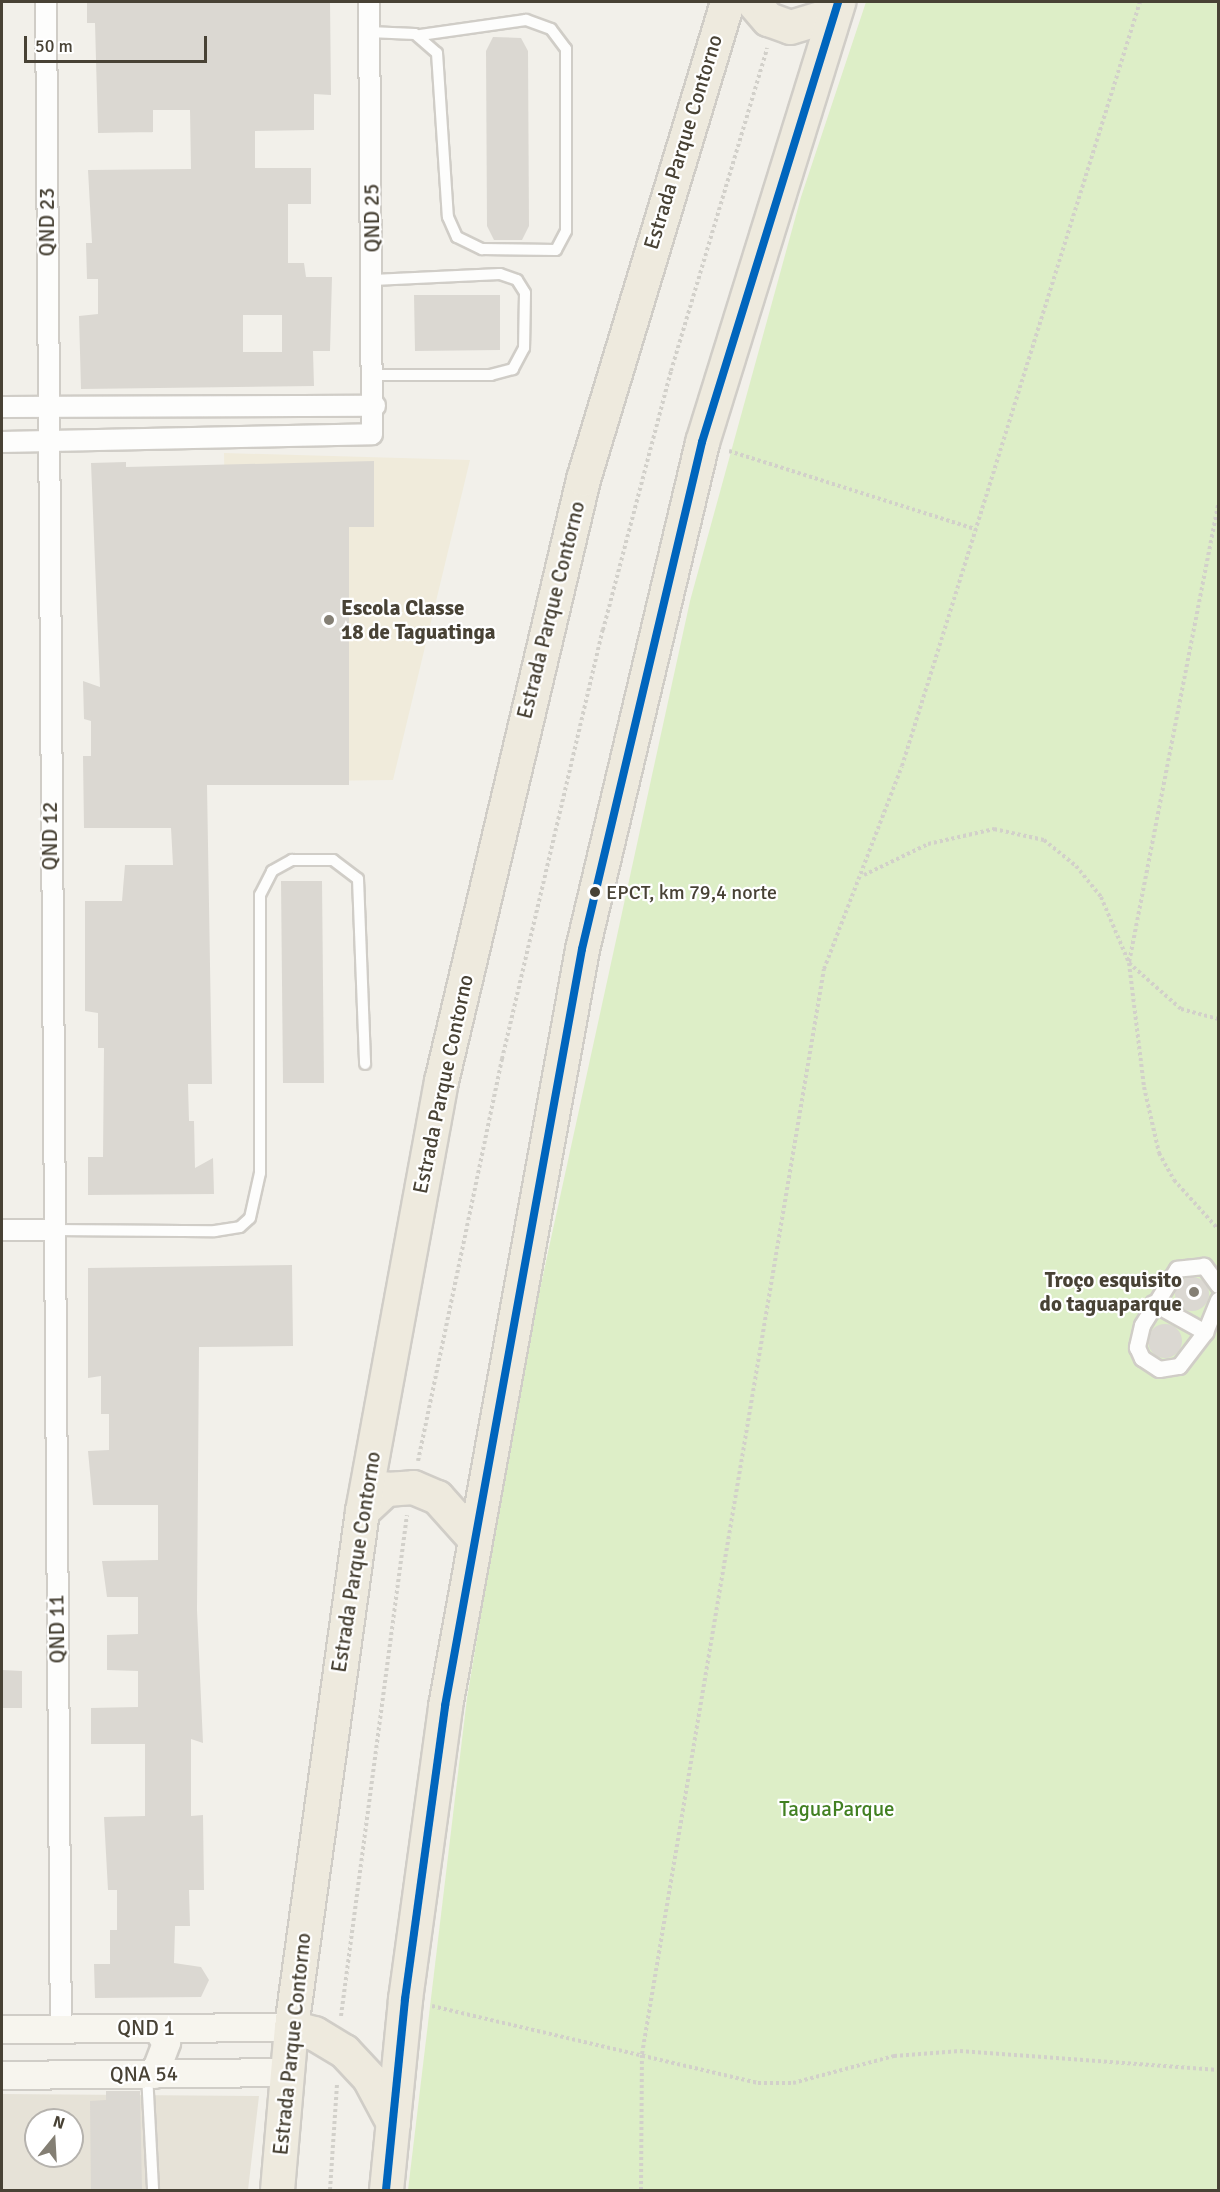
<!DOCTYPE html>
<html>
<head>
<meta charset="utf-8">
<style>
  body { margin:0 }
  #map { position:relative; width:1220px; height:2192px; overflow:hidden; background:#f2f0ea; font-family:Signika,sans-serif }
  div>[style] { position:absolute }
  .residential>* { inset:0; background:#e6e2d7 }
  .education>* { inset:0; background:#f0ebdb }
  .green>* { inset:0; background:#ddeec7 }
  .building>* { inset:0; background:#dbd8d2 }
  .round { border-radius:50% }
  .path>* { height:4px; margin-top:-2px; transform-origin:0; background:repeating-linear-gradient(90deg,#d2d0ca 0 3px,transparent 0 6px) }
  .roads { filter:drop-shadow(2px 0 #d0cdc7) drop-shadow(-2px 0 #d0cdc7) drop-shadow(0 2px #d0cdc7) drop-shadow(0 -2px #d0cdc7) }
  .service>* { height:10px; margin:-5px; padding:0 5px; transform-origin:5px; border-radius:5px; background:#fdfdfc }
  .pedestrian>* { height:15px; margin:-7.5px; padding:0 7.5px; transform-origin:7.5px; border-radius:7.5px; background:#fdfdfc }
  .minor>* { height:20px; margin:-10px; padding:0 10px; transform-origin:10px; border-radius:10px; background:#fdfdfc }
  .secondary>* { height:27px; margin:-13.5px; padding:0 13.5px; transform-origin:13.5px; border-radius:13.5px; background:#f7f5ee }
  .trunk>* { height:33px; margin:-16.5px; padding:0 16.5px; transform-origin:16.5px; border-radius:16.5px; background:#eeeade }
  .bus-1>* { height:8px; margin:-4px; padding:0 4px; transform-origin:4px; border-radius:4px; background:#0065bd }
  .dots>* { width:16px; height:16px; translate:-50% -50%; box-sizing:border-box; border:3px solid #fff; border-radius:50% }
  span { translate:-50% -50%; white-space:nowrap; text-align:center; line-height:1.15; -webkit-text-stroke:4.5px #fff; paint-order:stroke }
  .bus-label { font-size:20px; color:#484235 }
  .left { translate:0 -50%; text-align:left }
  .street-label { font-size:21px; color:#484235 }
  .poi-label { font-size:21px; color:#484235; font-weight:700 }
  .right { translate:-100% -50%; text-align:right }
  .park-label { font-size:21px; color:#428022 }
  .frame { position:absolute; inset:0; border:3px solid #484235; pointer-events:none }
  .north { position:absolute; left:24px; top:2108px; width:60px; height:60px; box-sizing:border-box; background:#fff; border:2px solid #b6b3ae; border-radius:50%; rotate:18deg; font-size:16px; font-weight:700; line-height:24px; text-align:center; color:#484235 }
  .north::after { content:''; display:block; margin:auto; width:21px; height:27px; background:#847f74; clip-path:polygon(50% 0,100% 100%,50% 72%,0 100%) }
  .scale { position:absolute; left:24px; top:36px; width:183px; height:27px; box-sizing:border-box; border:3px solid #484235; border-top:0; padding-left:8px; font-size:18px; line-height:21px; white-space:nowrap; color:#484235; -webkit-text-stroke:4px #fff; paint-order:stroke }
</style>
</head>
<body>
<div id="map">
  <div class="residential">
    <i style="clip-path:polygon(evenodd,2px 2094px,259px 2096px,248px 2190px,2px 2190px,2px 2094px,36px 2120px,72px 2120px,72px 2156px,36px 2156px,36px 2120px)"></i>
  </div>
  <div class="education">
    <i style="clip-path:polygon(224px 453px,470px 460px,393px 780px,228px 782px)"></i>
  </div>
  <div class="green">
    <i style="clip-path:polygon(866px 2px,1218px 2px,1218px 2190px,408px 2190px,467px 1698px,521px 1376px,690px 601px,801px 197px)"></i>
  </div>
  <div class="building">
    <i style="clip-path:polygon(evenodd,87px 2px,330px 2px,331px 95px,314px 94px,314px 130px,255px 131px,255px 168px,311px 168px,311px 204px,288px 204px,288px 263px,304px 263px,306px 277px,332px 277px,330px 351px,313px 351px,314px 386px,81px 389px,79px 316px,98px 314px,98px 279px,87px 279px,86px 243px,92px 243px,88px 170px,191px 169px,190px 110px,153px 110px,153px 132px,98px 133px,95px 23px,87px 23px,87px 2px,243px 315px,282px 315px,282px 352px,243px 352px,243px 315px)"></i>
    <i style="clip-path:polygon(493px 37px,521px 38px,528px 51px,529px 226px,522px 240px,494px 240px,487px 226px,486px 51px)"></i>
    <i style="clip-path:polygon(414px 295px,500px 295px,500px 350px,415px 351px)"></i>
    <i style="clip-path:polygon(374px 461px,374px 527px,349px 527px,349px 785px,207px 785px,212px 1084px,188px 1084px,189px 1121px,194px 1121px,195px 1168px,213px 1158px,214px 1194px,88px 1195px,88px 1157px,103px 1157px,104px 1048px,98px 1048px,98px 1013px,85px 1011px,85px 901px,122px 901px,125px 865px,173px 865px,171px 828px,84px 828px,83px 756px,91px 756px,91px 721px,84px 719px,83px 681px,100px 687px,91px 463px,126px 462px,126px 467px)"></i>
    <i style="clip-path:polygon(281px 881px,322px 881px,324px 1083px,283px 1083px)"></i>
    <i style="clip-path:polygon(292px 1265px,293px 1346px,199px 1347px,197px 1610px,203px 1743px,191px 1739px,191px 1816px,203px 1815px,204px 1890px,189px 1890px,190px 1926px,175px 1926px,174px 1963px,201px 1967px,209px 1980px,201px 1997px,95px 1998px,94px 1964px,110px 1964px,110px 1930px,117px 1930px,117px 1890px,108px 1890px,104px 1817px,145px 1816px,145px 1744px,91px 1744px,91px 1708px,138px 1707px,138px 1671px,107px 1670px,107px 1635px,138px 1634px,138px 1597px,107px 1597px,102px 1561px,158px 1560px,158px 1505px,93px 1505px,88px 1451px,109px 1450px,109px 1414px,101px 1414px,101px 1376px,88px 1378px,88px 1268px)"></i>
    <i class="round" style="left:1175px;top:1277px;width:34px;height:34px"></i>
    <i class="round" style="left:1148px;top:1324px;width:34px;height:34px"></i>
    <i style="clip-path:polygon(2px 1670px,22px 1671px,22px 1708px,2px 1708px)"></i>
    <i style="clip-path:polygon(106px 2091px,140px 2091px,142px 2190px,91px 2190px,90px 2101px,106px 2100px)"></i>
  </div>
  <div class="path">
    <i style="left:729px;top:451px;width:258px;rotate:17.6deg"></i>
    <i style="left:1218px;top:505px;width:467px;rotate:101deg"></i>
    <i style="left:1129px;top:963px;width:69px;rotate:41.5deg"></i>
    <i style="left:1181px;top:1009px;width:38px;rotate:15deg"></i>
    <i style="left:864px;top:875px;width:71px;rotate:-25.8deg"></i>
    <i style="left:928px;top:844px;width:68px;rotate:-12.8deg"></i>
    <i style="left:994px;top:829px;width:51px;rotate:12.4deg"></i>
    <i style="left:1044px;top:840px;width:41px;rotate:39.1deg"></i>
    <i style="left:1076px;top:866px;width:40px;rotate:51deg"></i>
    <i style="left:1101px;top:897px;width:72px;rotate:67deg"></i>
    <i style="left:1129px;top:963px;width:125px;rotate:83.1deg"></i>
    <i style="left:1144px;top:1087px;width:68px;rotate:77.2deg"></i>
    <i style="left:1159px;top:1153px;width:31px;rotate:61deg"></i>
    <i style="left:1174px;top:1180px;width:66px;rotate:48.1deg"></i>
    <i style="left:418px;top:1461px;width:411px;rotate:-78.2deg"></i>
    <i style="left:502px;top:1059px;width:441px;rotate:-76.8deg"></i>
    <i style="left:603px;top:630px;width:268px;rotate:-75.3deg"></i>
    <i style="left:671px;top:371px;width:337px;rotate:-73.4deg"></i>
    <i style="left:432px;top:2006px;width:335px;rotate:13.3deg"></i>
    <i style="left:758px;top:2083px;width:35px"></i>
    <i style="left:793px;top:2083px;width:105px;rotate:-15deg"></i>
    <i style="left:894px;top:2056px;width:66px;rotate:-4.3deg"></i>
    <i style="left:960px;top:2051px;width:259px;rotate:4.2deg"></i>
    <i style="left:341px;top:2016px;width:505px;rotate:-82.5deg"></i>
    <i style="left:330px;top:2190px;width:106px;rotate:-86.2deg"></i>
    <i style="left:641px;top:2190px;width:136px;rotate:-89.6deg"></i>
    <i style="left:642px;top:2054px;width:1100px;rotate:-80.48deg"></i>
    <i style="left:824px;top:969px;width:217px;rotate:-69deg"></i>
    <i style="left:902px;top:766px;width:800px;rotate:-72.7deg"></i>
  </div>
  <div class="roads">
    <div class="service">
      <i style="left:369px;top:32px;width:46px;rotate:2.5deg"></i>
      <i style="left:415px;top:34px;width:29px;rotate:41deg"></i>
      <i style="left:437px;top:53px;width:164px;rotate:86.2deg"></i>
      <i style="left:448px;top:217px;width:22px;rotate:66deg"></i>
      <i style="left:457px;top:237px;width:28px;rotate:26deg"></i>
      <i style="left:482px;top:249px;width:74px;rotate:0.8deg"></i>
      <i style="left:556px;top:250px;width:21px;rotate:-62deg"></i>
      <i style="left:566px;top:231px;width:182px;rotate:-90deg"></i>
      <i style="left:566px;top:49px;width:25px;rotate:-127deg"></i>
      <i style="left:551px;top:29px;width:27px;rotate:-160deg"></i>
      <i style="left:526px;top:20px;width:107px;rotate:171.9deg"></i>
      <i style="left:373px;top:280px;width:127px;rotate:-2.7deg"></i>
      <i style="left:500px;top:274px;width:18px;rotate:19deg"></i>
      <i style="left:517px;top:280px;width:15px;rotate:58deg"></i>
      <i style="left:525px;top:293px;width:55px;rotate:91deg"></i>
      <i style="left:524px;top:348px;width:24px;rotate:118deg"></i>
      <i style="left:513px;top:369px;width:23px;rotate:165deg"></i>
      <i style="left:491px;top:375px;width:117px;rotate:180deg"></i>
      <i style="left:53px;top:1230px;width:162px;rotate:0.4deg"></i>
      <i style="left:215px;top:1231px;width:25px;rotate:-9deg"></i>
      <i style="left:240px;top:1227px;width:13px;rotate:-42deg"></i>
      <i style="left:250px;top:1218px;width:46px;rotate:-77.5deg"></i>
      <i style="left:260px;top:1173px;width:278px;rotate:-90deg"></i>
      <i style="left:260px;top:895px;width:27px;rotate:-63deg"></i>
      <i style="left:272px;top:871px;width:23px;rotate:-29deg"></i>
      <i style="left:292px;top:860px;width:41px"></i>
      <i style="left:333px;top:860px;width:31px;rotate:37deg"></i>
      <i style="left:358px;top:879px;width:185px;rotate:87.8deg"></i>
      <i style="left:147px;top:2074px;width:116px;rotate:87deg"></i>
    </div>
    <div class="pedestrian">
      <i style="left:1218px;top:1285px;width:24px;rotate:-126deg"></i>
      <i style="left:1204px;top:1266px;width:27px;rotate:174deg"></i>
      <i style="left:1177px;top:1269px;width:66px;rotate:122deg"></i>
      <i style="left:1142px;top:1325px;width:23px;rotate:103deg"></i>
      <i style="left:1137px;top:1347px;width:12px;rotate:66deg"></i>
      <i style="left:1142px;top:1358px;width:20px;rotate:33deg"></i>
      <i style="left:1159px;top:1369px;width:20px;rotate:-9deg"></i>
      <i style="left:1179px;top:1366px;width:43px;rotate:-52.6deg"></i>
      <i style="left:1205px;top:1332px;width:35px;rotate:-68deg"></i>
      <i style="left:1153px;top:1303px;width:60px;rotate:29.1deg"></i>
    </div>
    <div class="minor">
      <i style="left:46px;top:2px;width:2027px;rotate:89.58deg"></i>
      <i style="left:2px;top:407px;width:373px;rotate:-0.2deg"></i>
      <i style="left:2px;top:442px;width:370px;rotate:-1.2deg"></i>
      <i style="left:372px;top:434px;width:432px;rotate:-90.4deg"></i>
      <i style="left:2px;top:1230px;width:51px"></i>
    </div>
    <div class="secondary">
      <i style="left:2px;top:2029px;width:289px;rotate:-0.4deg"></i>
      <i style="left:154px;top:2074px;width:34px;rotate:-69deg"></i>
      <i style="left:166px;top:2042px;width:17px;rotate:-126deg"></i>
      <i style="left:2px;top:2075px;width:285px;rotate:-0.6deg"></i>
    </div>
    <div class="trunk">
      <i style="left:753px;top:2px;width:23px;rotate:49deg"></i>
      <i style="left:768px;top:19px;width:23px;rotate:20deg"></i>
      <i style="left:790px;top:27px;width:45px;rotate:-16.8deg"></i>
      <i style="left:362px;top:1511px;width:33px;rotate:-43deg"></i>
      <i style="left:386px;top:1489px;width:27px;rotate:-4deg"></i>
      <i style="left:413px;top:1487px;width:26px;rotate:23deg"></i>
      <i style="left:437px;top:1497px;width:52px;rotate:48.1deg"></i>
      <i style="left:291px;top:2027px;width:24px;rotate:15deg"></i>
      <i style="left:314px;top:2033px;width:35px;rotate:31deg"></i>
      <i style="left:344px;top:2051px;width:37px;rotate:47deg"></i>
      <i style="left:369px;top:2078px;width:51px;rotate:61.9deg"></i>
      <i style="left:277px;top:2190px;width:164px;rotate:-85.1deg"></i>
      <i style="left:291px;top:2027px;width:521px;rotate:-82.17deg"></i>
      <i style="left:362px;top:1511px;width:437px;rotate:-79.6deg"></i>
      <i style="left:441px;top:1081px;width:619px;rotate:-76.73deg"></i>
      <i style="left:583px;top:479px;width:498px;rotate:-73.2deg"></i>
      <i style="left:386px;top:2190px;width:192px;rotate:-84.3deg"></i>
      <i style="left:405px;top:1999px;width:296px;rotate:-82.2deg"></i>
      <i style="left:445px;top:1706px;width:769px;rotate:-79.74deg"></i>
      <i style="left:582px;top:949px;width:521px;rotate:-76.68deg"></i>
      <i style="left:702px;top:442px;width:461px;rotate:-72.8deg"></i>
    </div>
  </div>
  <div class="bus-1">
    <i style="left:386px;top:2190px;width:192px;rotate:-84.3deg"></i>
    <i style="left:405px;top:1999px;width:296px;rotate:-82.2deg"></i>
    <i style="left:445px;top:1706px;width:769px;rotate:-79.74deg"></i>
    <i style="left:582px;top:949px;width:521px;rotate:-76.68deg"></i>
    <i style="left:702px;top:442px;width:461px;rotate:-72.8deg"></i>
  </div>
  <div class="dots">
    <i style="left:329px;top:620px;background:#847f74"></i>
    <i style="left:595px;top:892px;background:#484235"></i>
    <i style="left:1194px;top:1292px;background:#847f74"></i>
  </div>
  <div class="bus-label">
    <span class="left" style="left:606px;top:892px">EPCT, km 79,4 norte</span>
  </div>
  <div class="street-label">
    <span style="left:683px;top:142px;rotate:-73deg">Estrada Parque Contorno</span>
    <span style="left:372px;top:218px;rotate:-91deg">QND 25</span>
    <span style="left:47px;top:222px;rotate:-90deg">QND 23</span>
    <span style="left:551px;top:610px;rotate:-76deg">Estrada Parque Contorno</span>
    <span style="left:50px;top:836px;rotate:-90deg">QND 12</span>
    <span style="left:443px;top:1084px;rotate:-78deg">Estrada Parque Contorno</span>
    <span style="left:356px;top:1562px;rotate:-81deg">Estrada Parque Contorno</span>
    <span style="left:57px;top:1629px;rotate:-91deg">QND 11</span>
    <span style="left:146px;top:2028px">QND 1</span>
    <span style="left:292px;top:2044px;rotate:-84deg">Estrada Parque Contorno</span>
    <span style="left:144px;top:2074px;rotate:-1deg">QNA 54</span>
  </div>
  <div class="poi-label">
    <span class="left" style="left:341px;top:620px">Escola Classe<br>18 de Taguatinga</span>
    <span class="right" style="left:1182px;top:1292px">Troço esquisito<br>do taguaparque</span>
  </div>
  <div class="park-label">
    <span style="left:837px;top:1809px">TaguaParque</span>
  </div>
  <div class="frame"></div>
  <div class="north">N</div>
  <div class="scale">50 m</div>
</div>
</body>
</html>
